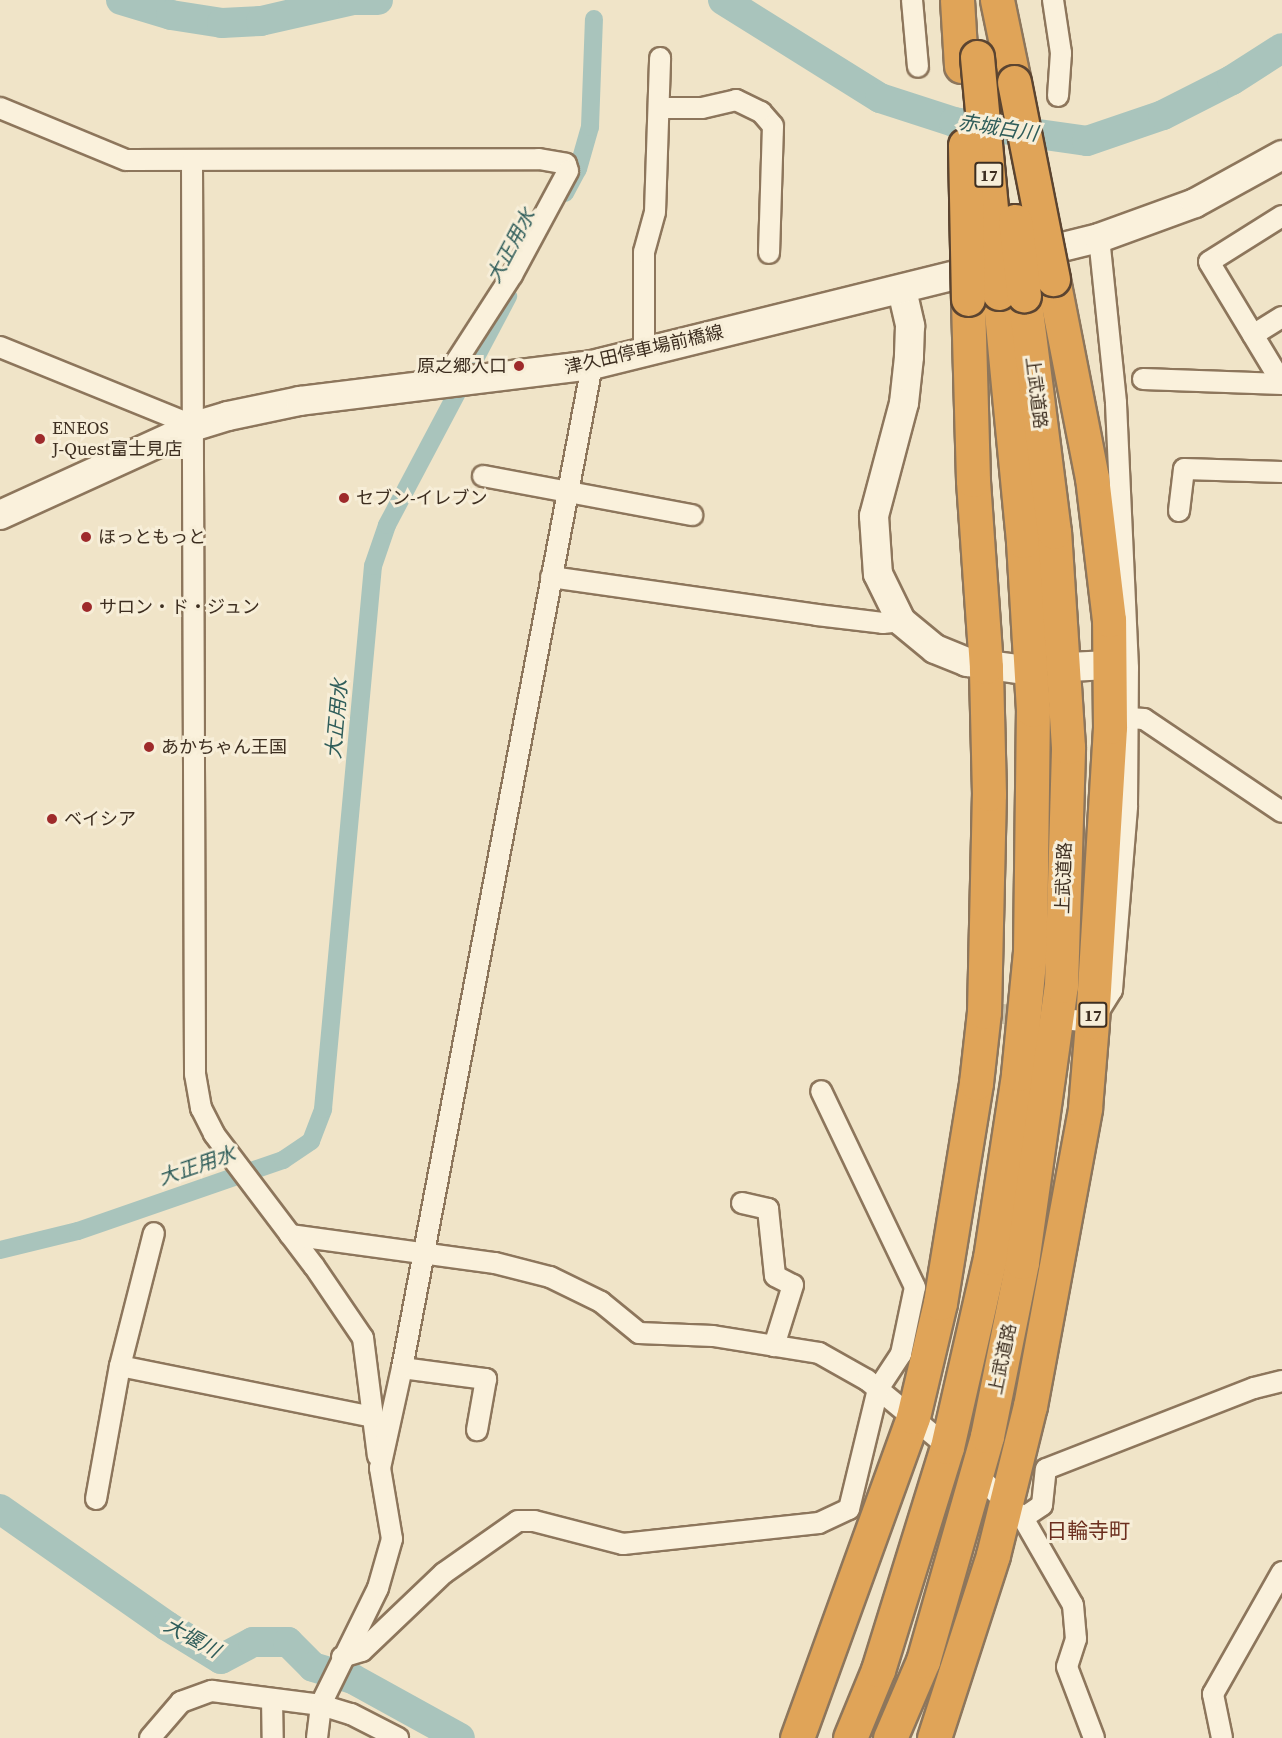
<!DOCTYPE html>
<html>
<head>
<meta charset="utf-8">
<style>
  body { margin:0 }
  #map { position:relative; width:1282px; height:1738px; overflow:hidden; background:#f0e4c8; font-family:"Source Serif 4","Noto Sans JP",serif }
  div>[style] { position:absolute }
  .canal>* { height:18px; margin:-9px; padding:0 9px; transform-origin:9px; border-radius:9px; background:#a9c4bc }
  .river>* { height:30px; margin:-15px; padding:0 15px; transform-origin:15px; border-radius:15px; background:#a9c4bc }
  .street-tunnel>* { height:20px; margin-top:-10px; transform-origin:0; background:repeating-linear-gradient(90deg,#ccc0a6 0 20px,transparent 0 30px) }
  .roads { filter:drop-shadow(2px 0 #8d765c) drop-shadow(-2px 0 #8d765c) drop-shadow(0 2px #8d765c) drop-shadow(0 -2px #8d765c) }
  .street>* { height:20px; margin:-10px; padding:0 10px; transform-origin:10px; border-radius:10px; background:#faf1dc }
  .secondary>* { height:28px; margin:-14px; padding:0 14px; transform-origin:14px; border-radius:14px; background:#faf1dc }
  .highway>* { height:33px; margin:-16.5px; padding:0 16.5px; transform-origin:16.5px; border-radius:16.5px; background:#e0a458 }
  .bridges { filter:drop-shadow(2px 0 #5b4430) drop-shadow(-2px 0 #5b4430) drop-shadow(0 2px #5b4430) drop-shadow(0 -2px #5b4430) }
  .highway-bridge>* { height:33px; margin:-16.5px; padding:0 16.5px; transform-origin:16.5px; border-radius:16.5px; background:#e0a458 }
  .dots>* { width:16px; height:16px; translate:-50% -50%; box-sizing:border-box; border:3px solid #f7eed8; border-radius:50% }
  span { translate:-50% -50%; white-space:nowrap; text-align:center; line-height:1.15; -webkit-text-stroke:6px #f7eed8; paint-order:stroke }
  .shield-label span { padding:2px 4px; background:#f7eed8; border:2px solid; border-radius:4px; -webkit-text-stroke-width:0 }
  .shield-label { font-size:16px; color:#3d2e20; font-weight:700 }
  .street-label { font-size:18px; color:#3d2e20 }
  .poi-label { font-size:18px; color:#3d2e20 }
  .right { translate:-100% -50%; text-align:right }
  .left { translate:0 -50%; text-align:left }
  .water-label { font-size:20px; color:#2f5d5a; font-style:italic }
  .quarter-label { font-size:21px; color:#6b2e1e }
</style>
</head>
<body>
<div id="map">
  <div class="canal">
    <i style="left:565px;top:193px;width:27px;rotate:-62deg"></i>
    <i style="left:578px;top:169px;width:44px;rotate:-74.1deg"></i>
    <i style="left:590px;top:127px;width:108px;rotate:-87.9deg"></i>
    <i style="left:0;top:1250px;width:80px;rotate:-13.7deg"></i>
    <i style="left:78px;top:1231px;width:217px;rotate:-19.1deg"></i>
    <i style="left:283px;top:1160px;width:34px;rotate:-34deg"></i>
    <i style="left:311px;top:1141px;width:34px;rotate:-69deg"></i>
    <i style="left:323px;top:1109px;width:545px;rotate:-84.74deg"></i>
    <i style="left:373px;top:566px;width:43px;rotate:-71.1deg"></i>
    <i style="left:387px;top:525px;width:259px;rotate:-62.1deg"></i>
  </div>
  <div class="river">
    <i style="left:121px;top:0;width:52px;rotate:16.7deg"></i>
    <i style="left:171px;top:15px;width:52px;rotate:8.9deg"></i>
    <i style="left:222px;top:23px;width:39px;rotate:-3deg"></i>
    <i style="left:261px;top:21px;width:94px;rotate:-12.9deg"></i>
    <i style="left:353px;top:0;width:25px"></i>
    <i style="left:723px;top:0;width:185px;rotate:32deg"></i>
    <i style="left:880px;top:98px;width:78px;rotate:18deg"></i>
    <i style="left:954px;top:122px;width:134px;rotate:8.1deg"></i>
    <i style="left:1087px;top:141px;width:80px;rotate:-18.9deg"></i>
    <i style="left:1163px;top:115px;width:77px;rotate:-26.9deg"></i>
    <i style="left:1232px;top:80px;width:59px;rotate:-32.6deg"></i>
    <i style="left:0;top:1509px;width:204px;rotate:35deg"></i>
    <i style="left:167px;top:1626px;width:63px;rotate:31.4deg"></i>
    <i style="left:221px;top:1659px;width:36px;rotate:-28deg"></i>
    <i style="left:253px;top:1642px;width:35px"></i>
    <i style="left:288px;top:1642px;width:35px;rotate:45deg"></i>
    <i style="left:313px;top:1667px;width:42px;rotate:16.7deg"></i>
    <i style="left:353px;top:1679px;width:122px;rotate:28.9deg"></i>
  </div>
  <div class="street-tunnel">
    <i style="left:1002px;top:1014px;width:31px;rotate:4deg"></i>
  </div>
  <div class="roads">
    <div class="street">
      <i style="left:912px;top:0;width:67px;rotate:84.9deg"></i>
      <i style="left:1053px;top:0;width:54px;rotate:81.4deg"></i>
      <i style="left:1061px;top:53px;width:43px;rotate:94deg"></i>
      <i style="left:0;top:108px;width:136px;rotate:22.4deg"></i>
      <i style="left:126px;top:160px;width:413px;rotate:-0.1deg"></i>
      <i style="left:539px;top:159px;width:27px;rotate:10deg"></i>
      <i style="left:566px;top:164px;width:7px;rotate:74deg"></i>
      <i style="left:568px;top:171px;width:118px;rotate:118.3deg"></i>
      <i style="left:512px;top:275px;width:131px;rotate:122.8deg"></i>
      <i style="left:659px;top:108px;width:43px"></i>
      <i style="left:702px;top:108px;width:35px;rotate:-13deg"></i>
      <i style="left:736px;top:100px;width:28px;rotate:26deg"></i>
      <i style="left:761px;top:112px;width:18px;rotate:49deg"></i>
      <i style="left:773px;top:126px;width:127px;rotate:91.8deg"></i>
      <i style="left:192px;top:162px;width:912px;rotate:89.81deg"></i>
      <i style="left:195px;top:1074px;width:35px;rotate:80deg"></i>
      <i style="left:201px;top:1108px;width:29px;rotate:63deg"></i>
      <i style="left:214px;top:1134px;width:166px;rotate:52.9deg"></i>
      <i style="left:314px;top:1266px;width:87px;rotate:55.8deg"></i>
      <i style="left:363px;top:1338px;width:119px;rotate:82.8deg"></i>
      <i style="left:1282px;top:216px;width:86px;rotate:147.8deg"></i>
      <i style="left:1209px;top:262px;width:141px;rotate:58.9deg"></i>
      <i style="left:1253px;top:335px;width:34px;rotate:-32deg"></i>
      <i style="left:0;top:347px;width:210px;rotate:22.1deg"></i>
      <i style="left:644px;top:351px;width:99px;rotate:-90deg"></i>
      <i style="left:644px;top:252px;width:41px;rotate:-74.6deg"></i>
      <i style="left:655px;top:212px;width:154px;rotate:-88.1deg"></i>
      <i style="left:1143px;top:379px;width:139px;rotate:2.1deg"></i>
      <i style="left:483px;top:476px;width:213px;rotate:10.6deg"></i>
      <i style="left:1179px;top:511px;width:42px;rotate:-83.2deg"></i>
      <i style="left:1184px;top:469px;width:98px;rotate:1.8deg"></i>
      <i style="left:551px;top:577px;width:269px;rotate:8.1deg"></i>
      <i style="left:817px;top:615px;width:66px;rotate:6.9deg"></i>
      <i style="left:883px;top:623px;width:18px;rotate:-6deg"></i>
      <i style="left:1129px;top:718px;width:15px;rotate:4deg"></i>
      <i style="left:1144px;top:719px;width:166px;rotate:34deg"></i>
      <i style="left:1063px;top:1019px;width:29px;rotate:6deg"></i>
      <i style="left:1092px;top:1022px;width:38px;rotate:-58deg"></i>
      <i style="left:1112px;top:990px;width:185px;rotate:-85.3deg"></i>
      <i style="left:1127px;top:806px;width:138px;rotate:-89.6deg"></i>
      <i style="left:1128px;top:668px;width:266px;rotate:-92.6deg"></i>
      <i style="left:1116px;top:402px;width:165px;rotate:-95.9deg"></i>
      <i style="left:742px;top:1203px;width:27px;rotate:13deg"></i>
      <i style="left:768px;top:1209px;width:67px;rotate:84deg"></i>
      <i style="left:775px;top:1276px;width:20px;rotate:27deg"></i>
      <i style="left:793px;top:1285px;width:64px;rotate:107.3deg"></i>
      <i style="left:290px;top:1235px;width:207px;rotate:7.8deg"></i>
      <i style="left:495px;top:1263px;width:57px;rotate:14.3deg"></i>
      <i style="left:550px;top:1277px;width:57px;rotate:26.1deg"></i>
      <i style="left:601px;top:1302px;width:49px;rotate:39.2deg"></i>
      <i style="left:639px;top:1333px;width:74px;rotate:2.3deg"></i>
      <i style="left:713px;top:1336px;width:107px;rotate:9.1deg"></i>
      <i style="left:819px;top:1353px;width:55px;rotate:29.4deg"></i>
      <i style="left:867px;top:1380px;width:91px;rotate:39.6deg"></i>
      <i style="left:120px;top:1366px;width:258px;rotate:11.4deg"></i>
      <i style="left:402px;top:1368px;width:85px;rotate:7.5deg"></i>
      <i style="left:486px;top:1379px;width:52px;rotate:100deg"></i>
      <i style="left:978px;top:1476px;width:62px;rotate:43deg"></i>
      <i style="left:1023px;top:1518px;width:100px;rotate:60.1deg"></i>
      <i style="left:1073px;top:1605px;width:34px;rotate:85deg"></i>
      <i style="left:1076px;top:1639px;width:29px;rotate:108deg"></i>
      <i style="left:1067px;top:1667px;width:76px;rotate:69.2deg"></i>
      <i style="left:96px;top:1499px;width:135px;rotate:-79.8deg"></i>
      <i style="left:120px;top:1366px;width:137px;rotate:-75.7deg"></i>
      <i style="left:1023px;top:1518px;width:23px;rotate:-34deg"></i>
      <i style="left:1042px;top:1505px;width:36px;rotate:-84deg"></i>
      <i style="left:1046px;top:1469px;width:223px;rotate:-21.3deg"></i>
      <i style="left:1254px;top:1388px;width:29px;rotate:-14deg"></i>
      <i style="left:342px;top:1657px;width:21px;rotate:-17deg"></i>
      <i style="left:362px;top:1651px;width:113px;rotate:-43.6deg"></i>
      <i style="left:444px;top:1573px;width:90px;rotate:-35.1deg"></i>
      <i style="left:518px;top:1521px;width:16px"></i>
      <i style="left:534px;top:1521px;width:92px;rotate:14.5deg"></i>
      <i style="left:623px;top:1544px;width:197px;rotate:-6.1deg"></i>
      <i style="left:819px;top:1523px;width:33px;rotate:-25deg"></i>
      <i style="left:849px;top:1509px;width:123px;rotate:-76.4deg"></i>
      <i style="left:878px;top:1389px;width:42px;rotate:-56.7deg"></i>
      <i style="left:901px;top:1354px;width:68px;rotate:-78.2deg"></i>
      <i style="left:915px;top:1287px;width:217px;rotate:-115.6deg"></i>
      <i style="left:272px;top:1699px;width:39px;rotate:89deg"></i>
      <i style="left:150px;top:1738px;width:48px;rotate:-49.3deg"></i>
      <i style="left:181px;top:1702px;width:33px;rotate:-20deg"></i>
      <i style="left:212px;top:1691px;width:110px;rotate:7.3deg"></i>
      <i style="left:321px;top:1705px;width:31px;rotate:17deg"></i>
      <i style="left:351px;top:1714px;width:53px;rotate:27.1deg"></i>
      <i style="left:317px;top:1738px;width:34px;rotate:-83deg"></i>
      <i style="left:321px;top:1704px;width:129px;rotate:-63.8deg"></i>
      <i style="left:378px;top:1588px;width:51px;rotate:-74.1deg"></i>
      <i style="left:392px;top:1539px;width:72px;rotate:-99.6deg"></i>
      <i style="left:380px;top:1468px;width:102px;rotate:-77.6deg"></i>
      <i style="left:402px;top:1368px;width:1021px;rotate:-79.27deg"></i>
      <i style="left:1222px;top:1738px;width:45px;rotate:-101.6deg"></i>
      <i style="left:1213px;top:1694px;width:140px;rotate:-60.5deg"></i>
    </div>
    <div class="secondary">
      <i style="left:1026px;top:256px;width:75px;rotate:-13.9deg"></i>
      <i style="left:1099px;top:238px;width:102px;rotate:-20deg"></i>
      <i style="left:1195px;top:203px;width:99px;rotate:-28.9deg"></i>
      <i style="left:902px;top:290px;width:37px;rotate:77deg"></i>
      <i style="left:910px;top:326px;width:31px;rotate:92deg"></i>
      <i style="left:909px;top:357px;width:46px;rotate:96.2deg"></i>
      <i style="left:904px;top:403px;width:117px;rotate:104.9deg"></i>
      <i style="left:874px;top:516px;width:58px;rotate:86.1deg"></i>
      <i style="left:878px;top:574px;width:52px;rotate:63.9deg"></i>
      <i style="left:901px;top:621px;width:44px;rotate:39.5deg"></i>
      <i style="left:935px;top:649px;width:35px;rotate:22deg"></i>
      <i style="left:967px;top:662px;width:50px;rotate:8deg"></i>
      <i style="left:0;top:515px;width:214px;rotate:-24.5deg"></i>
      <i style="left:195px;top:426px;width:34px;rotate:-17deg"></i>
      <i style="left:228px;top:416px;width:74px;rotate:-11.8deg"></i>
      <i style="left:300px;top:401px;width:294px;rotate:-7deg"></i>
      <i style="left:592px;top:365px;width:407px;rotate:-13.9deg"></i>
      <i style="left:1068px;top:667px;width:42px;rotate:-2.7deg"></i>
    </div>
    <div class="highway">
      <i style="left:957px;top:0;width:66px;rotate:86.5deg"></i>
      <i style="left:997px;top:0;width:84px;rotate:78.3deg"></i>
      <i style="left:797px;top:1738px;width:341px;rotate:-70.1deg"></i>
      <i style="left:913px;top:1417px;width:117px;rotate:-76.7deg"></i>
      <i style="left:940px;top:1303px;width:223px;rotate:-80.7deg"></i>
      <i style="left:976px;top:1083px;width:71px;rotate:-83.6deg"></i>
      <i style="left:984px;top:1012px;width:218px;rotate:-88.7deg"></i>
      <i style="left:989px;top:794px;width:127px;rotate:-91.4deg"></i>
      <i style="left:986px;top:667px;width:187px;rotate:-94deg"></i>
      <i style="left:973px;top:480px;width:181px;rotate:-91.6deg"></i>
      <i style="left:850px;top:1738px;width:74px;rotate:-67.6deg"></i>
      <i style="left:878px;top:1670px;width:233px;rotate:-72.8deg"></i>
      <i style="left:947px;top:1447px;width:194px;rotate:-77.2deg"></i>
      <i style="left:990px;top:1258px;width:186px;rotate:-81.3deg"></i>
      <i style="left:1018px;top:1074px;width:123px;rotate:-84.4deg"></i>
      <i style="left:1030px;top:952px;width:242px;rotate:-89.3deg"></i>
      <i style="left:1033px;top:710px;width:169px;rotate:-93.4deg"></i>
      <i style="left:1023px;top:541px;width:249px;rotate:-95.5deg"></i>
      <i style="left:890px;top:1738px;width:84px;rotate:-66.8deg"></i>
      <i style="left:923px;top:1661px;width:234px;rotate:-74.1deg"></i>
      <i style="left:987px;top:1436px;width:177px;rotate:-78.6deg"></i>
      <i style="left:1022px;top:1262px;width:279px;rotate:-82deg"></i>
      <i style="left:1061px;top:986px;width:239px;rotate:-88.3deg"></i>
      <i style="left:1068px;top:747px;width:215px;rotate:-93.7deg"></i>
      <i style="left:1054px;top:532px;width:239px;rotate:-97.2deg"></i>
      <i style="left:934px;top:1738px;width:192px;rotate:-72.1deg"></i>
      <i style="left:993px;top:1555px;width:154px;rotate:-76.1deg"></i>
      <i style="left:1030px;top:1406px;width:303px;rotate:-79.5deg"></i>
      <i style="left:1085px;top:1108px;width:86px;rotate:-85.3deg"></i>
      <i style="left:1092px;top:1022px;width:296px;rotate:-86.5deg"></i>
      <i style="left:1110px;top:727px;width:107px;rotate:-90.5deg"></i>
      <i style="left:1109px;top:620px;width:143px;rotate:-96.8deg"></i>
      <i style="left:1092px;top:478px;width:203px;rotate:-101.1deg"></i>
    </div>
  </div>
  <div class="bridges">
    <div class="highway-bridge">
      <i style="left:977px;top:57px;width:237px;rotate:84.7deg"></i>
      <i style="left:1014px;top:82px;width:201px;rotate:78.8deg"></i>
      <i style="left:965px;top:145px;width:154px;rotate:88.9deg"></i>
      <i style="left:1015px;top:221px;width:75px;rotate:83.1deg"></i>
    </div>
  </div>
  <div class="dots">
    <i style="left:519px;top:366px;background:#9e2a2b"></i>
    <i style="left:40px;top:439px;background:#9e2a2b"></i>
    <i style="left:344px;top:498px;background:#9e2a2b"></i>
    <i style="left:86px;top:537px;background:#9e2a2b"></i>
    <i style="left:87px;top:607px;background:#9e2a2b"></i>
    <i style="left:149px;top:747px;background:#9e2a2b"></i>
    <i style="left:52px;top:819px;background:#9e2a2b"></i>
  </div>
  <div class="shield-label">
    <span style="left:989px;top:175px">17</span>
    <span style="left:1093px;top:1015px">17</span>
  </div>
  <div class="street-label">
    <span style="left:644px;top:350px;rotate:-13deg">津久田停車場前橋線</span>
    <span style="left:1036px;top:393px;rotate:83deg">上武道路</span>
    <span style="left:1064px;top:878px;rotate:-88deg">上武道路</span>
    <span style="left:1003px;top:1359px;rotate:-78deg">上武道路</span>
  </div>
  <div class="poi-label">
    <span class="right" style="left:507px;top:366px">原之郷入口</span>
    <span class="left" style="left:52px;top:439px">ENEOS<br>J-Quest富士見店</span>
    <span class="left" style="left:356px;top:498px">セブン-イレブン</span>
    <span class="left" style="left:98px;top:537px">ほっともっと</span>
    <span class="left" style="left:99px;top:607px">サロン・ド・ジュン</span>
    <span class="left" style="left:161px;top:747px">あかちゃん王国</span>
    <span class="left" style="left:64px;top:819px">ベイシア</span>
  </div>
  <div class="water-label">
    <span style="left:998px;top:128px;rotate:9deg">赤城白川</span>
    <span style="left:511px;top:246px;rotate:-62deg">大正用水</span>
    <span style="left:337px;top:719px;rotate:-85deg">大正用水</span>
    <span style="left:197px;top:1166px;rotate:-19deg">大正用水</span>
    <span style="left:192px;top:1638px;rotate:29deg">大堰川</span>
  </div>
  <div class="quarter-label">
    <span style="left:1088px;top:1531px">日輪寺町</span>
  </div>
</div>
</body>
</html>
